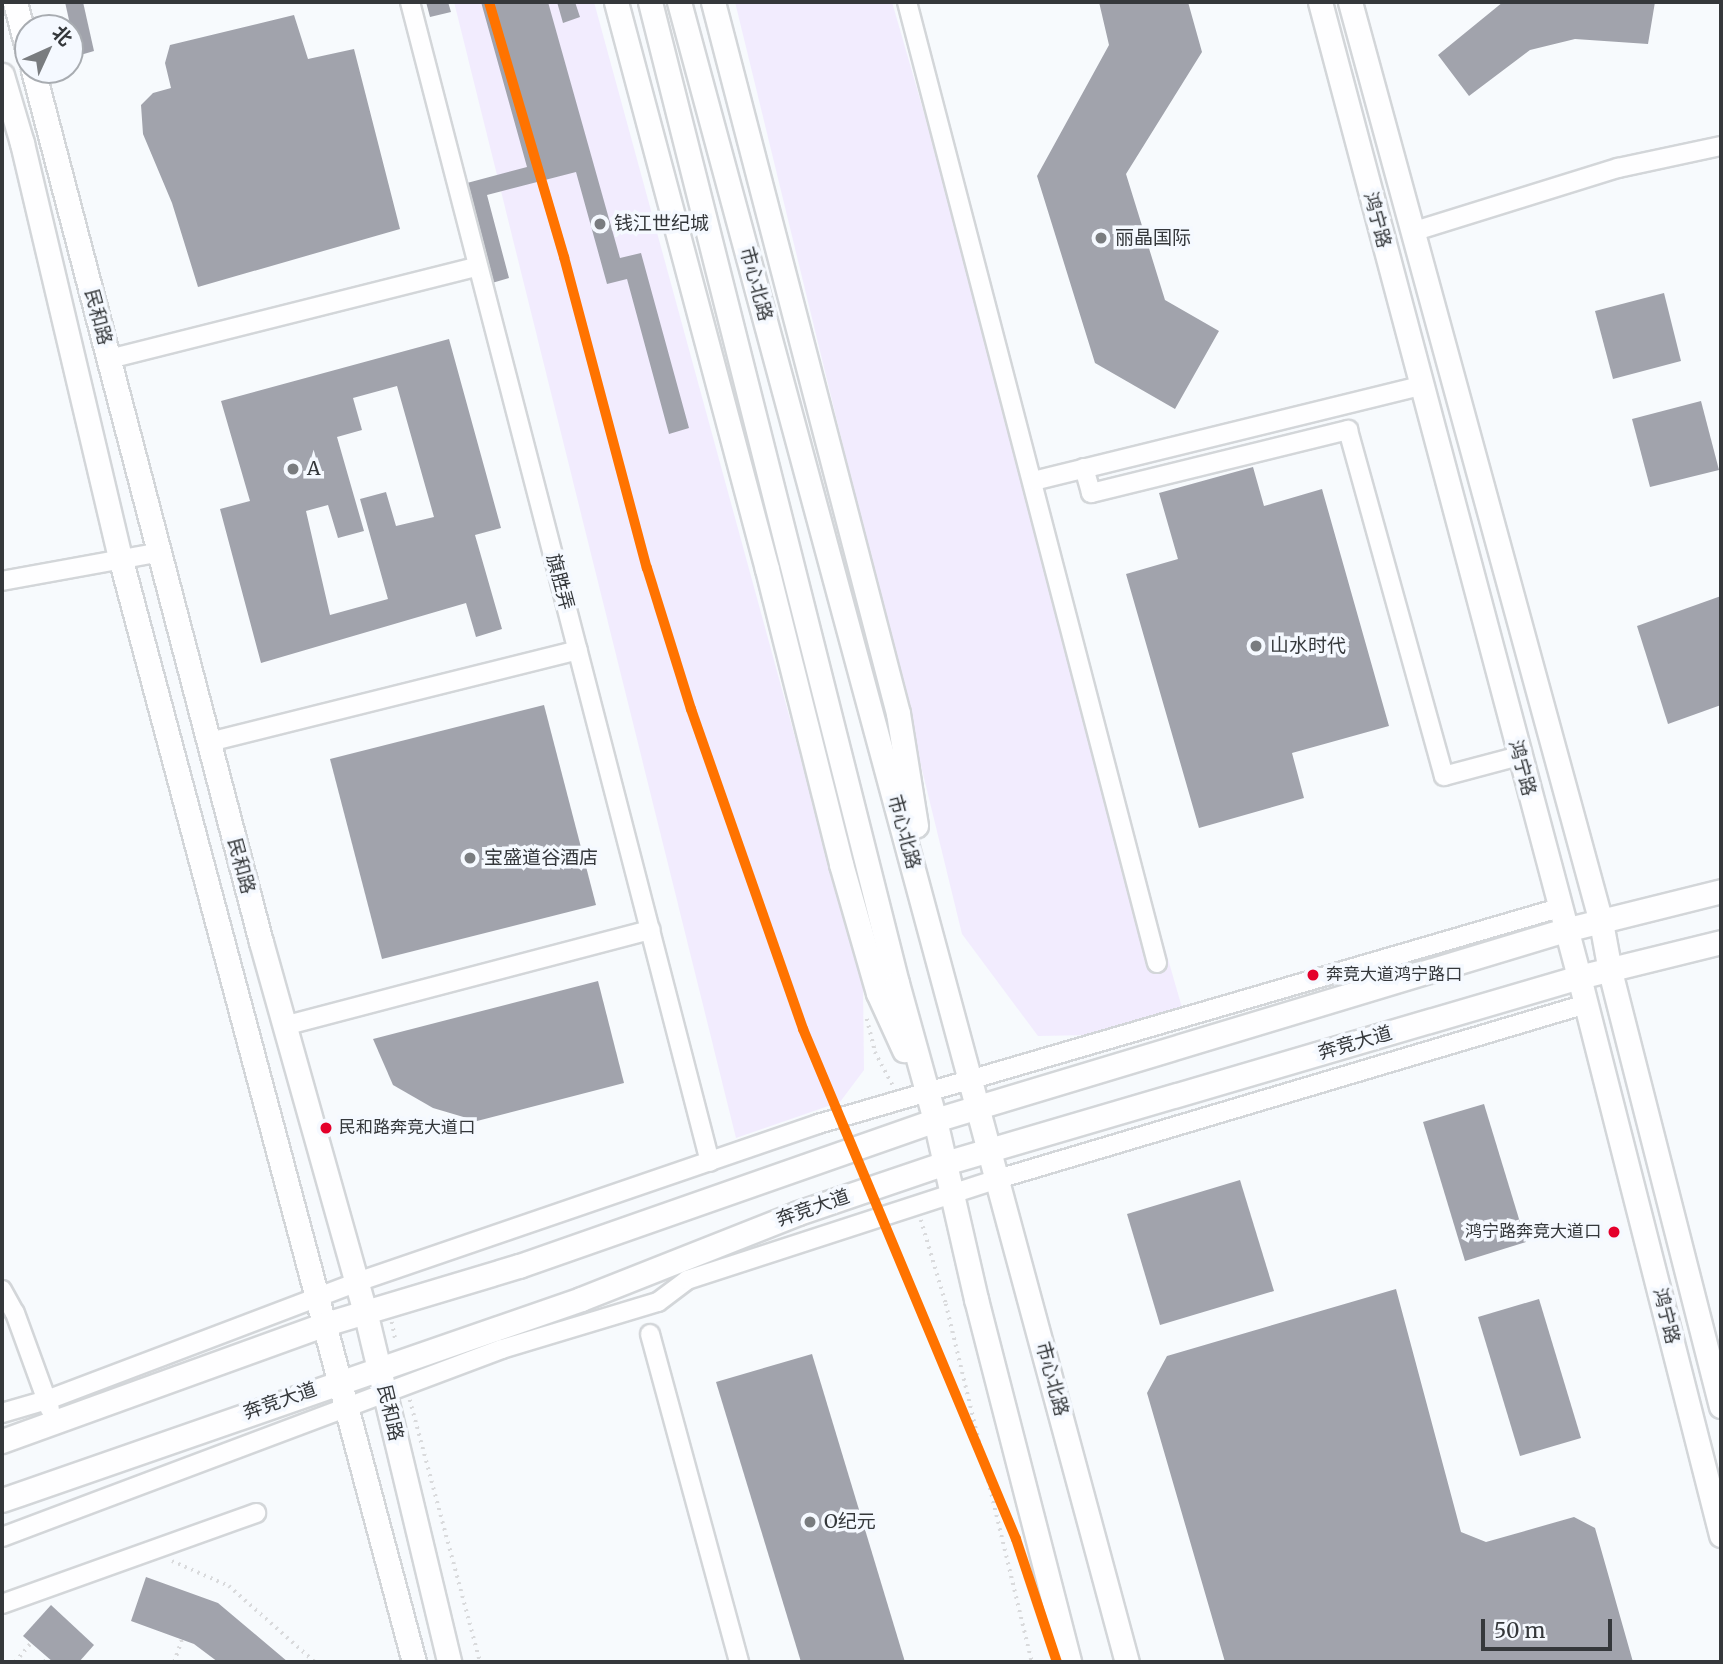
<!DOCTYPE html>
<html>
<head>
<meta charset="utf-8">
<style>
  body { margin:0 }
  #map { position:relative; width:1723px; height:1664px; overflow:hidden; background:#f7fafd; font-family:Merriweather,"Noto Sans SC",serif }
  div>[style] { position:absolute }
  .green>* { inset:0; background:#f2ecfe }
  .building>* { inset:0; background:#a1a3ac }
  .path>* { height:3.5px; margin-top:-1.75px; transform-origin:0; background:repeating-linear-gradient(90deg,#d9dadc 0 2px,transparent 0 7px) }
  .roads { filter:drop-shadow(2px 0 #d3d6d9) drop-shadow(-2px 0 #d3d6d9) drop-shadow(0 2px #d3d6d9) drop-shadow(0 -2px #d3d6d9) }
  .minor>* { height:18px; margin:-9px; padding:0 9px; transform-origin:9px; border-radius:9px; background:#fefeff }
  .major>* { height:23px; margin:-11.5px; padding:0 11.5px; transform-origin:11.5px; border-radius:11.5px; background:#fefeff }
  .metro-1>* { height:10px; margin:-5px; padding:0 5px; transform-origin:5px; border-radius:5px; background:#ff7300 }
  .dots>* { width:19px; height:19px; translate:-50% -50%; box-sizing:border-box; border:4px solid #f5f9ff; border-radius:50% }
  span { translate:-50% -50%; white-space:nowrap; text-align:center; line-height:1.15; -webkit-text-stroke:7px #f5f9ff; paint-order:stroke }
  .bus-label { font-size:17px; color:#35383b }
  .left { translate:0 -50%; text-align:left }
  .right { translate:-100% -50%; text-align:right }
  .street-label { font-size:19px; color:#35383b }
  .poi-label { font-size:19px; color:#35383b }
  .frame { position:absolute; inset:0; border:4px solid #35383b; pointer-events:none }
  .north { position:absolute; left:14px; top:14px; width:70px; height:70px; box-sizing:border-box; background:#f5f9ff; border:2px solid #a8acb1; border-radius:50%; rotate:45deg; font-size:19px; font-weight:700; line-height:28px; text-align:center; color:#35383b }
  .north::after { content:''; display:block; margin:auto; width:24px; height:32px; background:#797c7f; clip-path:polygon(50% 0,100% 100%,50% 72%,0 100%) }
  .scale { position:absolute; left:1481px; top:1619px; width:131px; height:32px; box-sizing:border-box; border:4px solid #35383b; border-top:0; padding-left:9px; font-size:21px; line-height:24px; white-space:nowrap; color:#35383b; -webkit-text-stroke:5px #f5f9ff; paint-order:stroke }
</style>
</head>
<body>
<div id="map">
  <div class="green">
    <i style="clip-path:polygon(454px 2px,594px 2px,863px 986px,864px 1070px,840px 1102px,736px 1138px)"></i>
    <i style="clip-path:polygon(735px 2px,892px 2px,1185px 1018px,1142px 1034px,1038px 1036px,962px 934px)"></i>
  </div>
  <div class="building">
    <i style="clip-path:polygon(65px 2px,83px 2px,94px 51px,77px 56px)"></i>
    <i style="clip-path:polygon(426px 2px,448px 2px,451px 12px,430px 17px)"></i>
    <i style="clip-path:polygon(481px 2px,548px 2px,620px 258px,641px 253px,689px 428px,669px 434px,627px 279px,607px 284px,576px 172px,487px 195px,509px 278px,492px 283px,467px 183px,527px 167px)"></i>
    <i style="clip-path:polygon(557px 2px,575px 2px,580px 17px,563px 23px)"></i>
    <i style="clip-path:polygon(1099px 2px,1188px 2px,1202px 52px,1126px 174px,1165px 300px,1219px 331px,1175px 409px,1095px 363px,1037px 176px,1109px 45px)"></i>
    <i style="clip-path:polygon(1503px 2px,1655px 2px,1648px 44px,1575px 39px,1530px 50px,1469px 96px,1438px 55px)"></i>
    <i style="clip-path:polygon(294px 15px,308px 59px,354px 49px,400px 229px,198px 287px,172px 203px,143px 134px,141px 105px,153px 93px,171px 88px,165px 63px,170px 45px)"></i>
    <i style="clip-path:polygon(1664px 293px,1681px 361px,1613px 379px,1595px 311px)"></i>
    <i style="clip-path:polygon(evenodd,449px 339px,501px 528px,475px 535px,502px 629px,476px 637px,466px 603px,261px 663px,220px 509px,250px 501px,221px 401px,449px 339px,397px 386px,434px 517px,396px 526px,386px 492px,360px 499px,388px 599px,330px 615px,306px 511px,328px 505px,338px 538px,364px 531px,337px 437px,362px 430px,353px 398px,397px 386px)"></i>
    <i style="clip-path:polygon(1701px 401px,1719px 470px,1650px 487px,1632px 419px)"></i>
    <i style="clip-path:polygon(1253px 467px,1264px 506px,1322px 489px,1389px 726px,1292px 753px,1304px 798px,1199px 828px,1126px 574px,1178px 559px,1159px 493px)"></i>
    <i style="clip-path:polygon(1721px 596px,1721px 705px,1668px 724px,1637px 626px)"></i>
    <i style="clip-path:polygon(544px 705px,596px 905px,382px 959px,330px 759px)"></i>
    <i style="clip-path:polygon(598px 981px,624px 1083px,477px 1121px,433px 1108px,393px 1085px,373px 1039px)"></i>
    <i style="clip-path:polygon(1484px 1104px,1526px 1242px,1465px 1261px,1423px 1122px)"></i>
    <i style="clip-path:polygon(1240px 1180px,1274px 1291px,1160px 1325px,1127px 1214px)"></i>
    <i style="clip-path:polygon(1396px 1289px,1461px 1532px,1486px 1542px,1574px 1517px,1595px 1528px,1633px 1662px,1225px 1662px,1147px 1393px,1167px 1356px)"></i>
    <i style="clip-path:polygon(1539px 1299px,1581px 1438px,1520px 1456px,1478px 1317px)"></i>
    <i style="clip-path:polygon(812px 1354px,905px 1662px,801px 1662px,716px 1382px)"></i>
    <i style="clip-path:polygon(146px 1577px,218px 1603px,288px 1662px,218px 1662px,194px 1644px,131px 1621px)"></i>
    <i style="clip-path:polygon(51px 1605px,94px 1645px,79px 1662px,53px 1662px,23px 1636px)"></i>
  </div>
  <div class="path">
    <i style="left:867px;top:1019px;width:34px;rotate:76deg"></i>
    <i style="left:875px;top:1052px;width:38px;rotate:62deg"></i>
    <i style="left:921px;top:1220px;width:88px;rotate:73.4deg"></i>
    <i style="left:946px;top:1304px;width:368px;rotate:76.5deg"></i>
    <i style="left:392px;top:1322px;width:20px;rotate:79deg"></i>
    <i style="left:410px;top:1400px;width:271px;rotate:75deg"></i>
    <i style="left:172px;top:1561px;width:62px;rotate:23.7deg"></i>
    <i style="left:229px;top:1586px;width:115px;rotate:41.5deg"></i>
    <i style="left:15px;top:1662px;width:25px;rotate:-50deg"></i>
    <i style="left:44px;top:1662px;width:6px;rotate:-45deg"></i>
    <i style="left:174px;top:1662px;width:24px;rotate:-71deg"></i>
  </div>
  <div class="roads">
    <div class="minor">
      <i style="left:410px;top:2px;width:1198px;rotate:75.5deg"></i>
      <i style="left:907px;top:2px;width:993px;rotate:75.42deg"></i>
      <i style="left:1412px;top:232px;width:216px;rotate:-17.3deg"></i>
      <i style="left:1618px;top:168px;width:105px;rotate:-12.1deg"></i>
      <i style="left:109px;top:359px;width:378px;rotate:-14.1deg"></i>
      <i style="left:1084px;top:468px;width:26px;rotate:74deg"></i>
      <i style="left:1091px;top:493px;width:265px;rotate:-13.8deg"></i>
      <i style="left:1348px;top:430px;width:359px;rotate:74.5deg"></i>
      <i style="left:1444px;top:776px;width:78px;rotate:-14.9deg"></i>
      <i style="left:1033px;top:481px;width:399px;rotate:-13.8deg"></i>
      <i style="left:2px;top:581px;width:162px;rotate:-10.3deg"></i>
      <i style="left:209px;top:742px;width:380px;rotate:-14deg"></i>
      <i style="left:284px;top:1026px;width:379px;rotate:-14.7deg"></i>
      <i style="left:2px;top:1290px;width:26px;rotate:61deg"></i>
      <i style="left:15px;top:1313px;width:102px;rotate:70deg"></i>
      <i style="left:650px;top:1334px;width:340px;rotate:74.8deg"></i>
      <i style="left:2px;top:1413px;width:47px;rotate:-16.1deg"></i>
      <i style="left:47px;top:1400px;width:332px;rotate:-20.8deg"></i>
      <i style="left:357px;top:1282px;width:487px;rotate:-18.9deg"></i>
      <i style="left:818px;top:1124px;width:772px;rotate:-16.25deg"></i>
      <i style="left:2px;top:1537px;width:534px;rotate:-20.61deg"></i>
      <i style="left:502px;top:1349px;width:163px;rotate:-16.8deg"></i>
      <i style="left:658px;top:1302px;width:36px;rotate:-37deg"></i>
      <i style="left:687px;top:1280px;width:327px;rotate:-18deg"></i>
      <i style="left:998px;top:1179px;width:613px;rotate:-16.57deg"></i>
      <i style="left:2px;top:1604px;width:270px;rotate:-19.7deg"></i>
    </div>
    <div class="major">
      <i style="left:15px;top:2px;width:52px;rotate:75.4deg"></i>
      <i style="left:616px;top:2px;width:587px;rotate:75.09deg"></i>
      <i style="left:767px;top:569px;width:304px;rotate:75.9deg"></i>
      <i style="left:841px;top:864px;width:134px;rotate:74deg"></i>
      <i style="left:878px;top:993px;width:63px;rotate:65.5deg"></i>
      <i style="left:650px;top:2px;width:1012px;rotate:75.87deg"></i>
      <i style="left:897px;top:983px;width:142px;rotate:74.5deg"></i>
      <i style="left:935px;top:1120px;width:184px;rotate:77.1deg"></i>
      <i style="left:976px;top:1299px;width:375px;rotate:75.6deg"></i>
      <i style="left:679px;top:2px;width:1719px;rotate:74.9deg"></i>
      <i style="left:713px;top:2px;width:735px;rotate:75.42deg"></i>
      <i style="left:898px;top:713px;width:114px;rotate:80.9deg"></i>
      <i style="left:1320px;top:2px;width:1009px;rotate:75.12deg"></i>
      <i style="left:1579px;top:977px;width:576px;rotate:75.72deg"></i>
      <i style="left:1350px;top:2px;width:954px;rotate:74.74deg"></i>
      <i style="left:1601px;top:922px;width:50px;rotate:79.6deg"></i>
      <i style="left:1610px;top:971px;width:449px;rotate:75.7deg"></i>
      <i style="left:33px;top:70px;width:901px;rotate:75.35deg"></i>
      <i style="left:261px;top:942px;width:387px;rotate:74.3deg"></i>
      <i style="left:366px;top:1315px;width:357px;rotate:76.5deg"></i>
      <i style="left:2px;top:75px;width:71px;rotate:73.6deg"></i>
      <i style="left:22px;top:143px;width:425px;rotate:76.7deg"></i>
      <i style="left:120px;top:557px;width:1143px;rotate:75.1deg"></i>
      <i style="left:2px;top:1441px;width:340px;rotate:-19.9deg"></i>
      <i style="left:322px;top:1325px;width:206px;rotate:-16.7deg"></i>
      <i style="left:519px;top:1266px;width:441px;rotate:-19.3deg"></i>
      <i style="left:935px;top:1120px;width:658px;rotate:-16.78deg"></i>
      <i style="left:1565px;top:930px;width:161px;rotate:-14deg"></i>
      <i style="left:2px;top:1500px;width:613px;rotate:-19.14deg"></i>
      <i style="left:581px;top:1299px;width:233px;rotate:-21.6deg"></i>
      <i style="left:798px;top:1213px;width:155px;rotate:-18.8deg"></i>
      <i style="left:945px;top:1163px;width:661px;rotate:-16.35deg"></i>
      <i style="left:1579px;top:977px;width:146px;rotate:-13.8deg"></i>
    </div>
  </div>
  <div class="metro-1">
    <i style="left:489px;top:2px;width:266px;rotate:73.6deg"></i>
    <i style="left:564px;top:257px;width:322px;rotate:75.1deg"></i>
    <i style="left:647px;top:568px;width:148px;rotate:72.7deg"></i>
    <i style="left:691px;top:709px;width:339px;rotate:70.7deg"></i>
    <i style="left:803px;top:1029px;width:553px;rotate:67.33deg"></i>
    <i style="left:1016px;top:1539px;width:130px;rotate:71.6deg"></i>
  </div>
  <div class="dots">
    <i style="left:600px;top:224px;background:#797c7f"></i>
    <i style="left:1101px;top:238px;background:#797c7f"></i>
    <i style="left:293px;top:469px;background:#797c7f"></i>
    <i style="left:1256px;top:646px;background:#797c7f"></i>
    <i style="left:470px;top:858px;background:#797c7f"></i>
    <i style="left:1313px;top:975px;background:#e4002b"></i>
    <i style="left:326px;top:1128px;background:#e4002b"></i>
    <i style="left:1614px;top:1232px;background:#e4002b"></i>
    <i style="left:810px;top:1522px;background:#797c7f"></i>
  </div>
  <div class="bus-label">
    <span class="left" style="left:1326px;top:975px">奔竞大道鸿宁路口</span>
    <span class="left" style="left:339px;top:1128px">民和路奔竞大道口</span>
    <span class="right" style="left:1601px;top:1232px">鸿宁路奔竞大道口</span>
  </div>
  <div class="street-label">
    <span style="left:1377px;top:220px;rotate:75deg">鸿宁路</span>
    <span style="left:756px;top:284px;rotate:75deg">市心北路</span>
    <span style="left:98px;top:317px;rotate:75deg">民和路</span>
    <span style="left:560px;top:582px;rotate:75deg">旗胜弄</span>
    <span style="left:1522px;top:768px;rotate:75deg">鸿宁路</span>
    <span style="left:904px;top:832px;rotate:75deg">市心北路</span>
    <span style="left:241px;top:866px;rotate:75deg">民和路</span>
    <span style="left:1355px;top:1043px;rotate:-16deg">奔竞大道</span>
    <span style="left:813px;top:1208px;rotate:-19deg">奔竞大道</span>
    <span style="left:1666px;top:1316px;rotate:76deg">鸿宁路</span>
    <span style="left:1052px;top:1379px;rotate:75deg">市心北路</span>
    <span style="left:280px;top:1401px;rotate:-19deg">奔竞大道</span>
    <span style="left:390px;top:1413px;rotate:77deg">民和路</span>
  </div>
  <div class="poi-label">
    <span class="left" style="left:614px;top:224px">钱江世纪城</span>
    <span class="left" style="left:1115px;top:238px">丽晶国际</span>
    <span class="left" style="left:307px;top:469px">A</span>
    <span class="left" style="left:1270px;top:646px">山水时代</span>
    <span class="left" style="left:484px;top:858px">宝盛道谷酒店</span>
    <span class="left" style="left:824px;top:1522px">O纪元</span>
  </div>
  <div class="frame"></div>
  <div class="north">北</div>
  <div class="scale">50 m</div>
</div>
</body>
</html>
